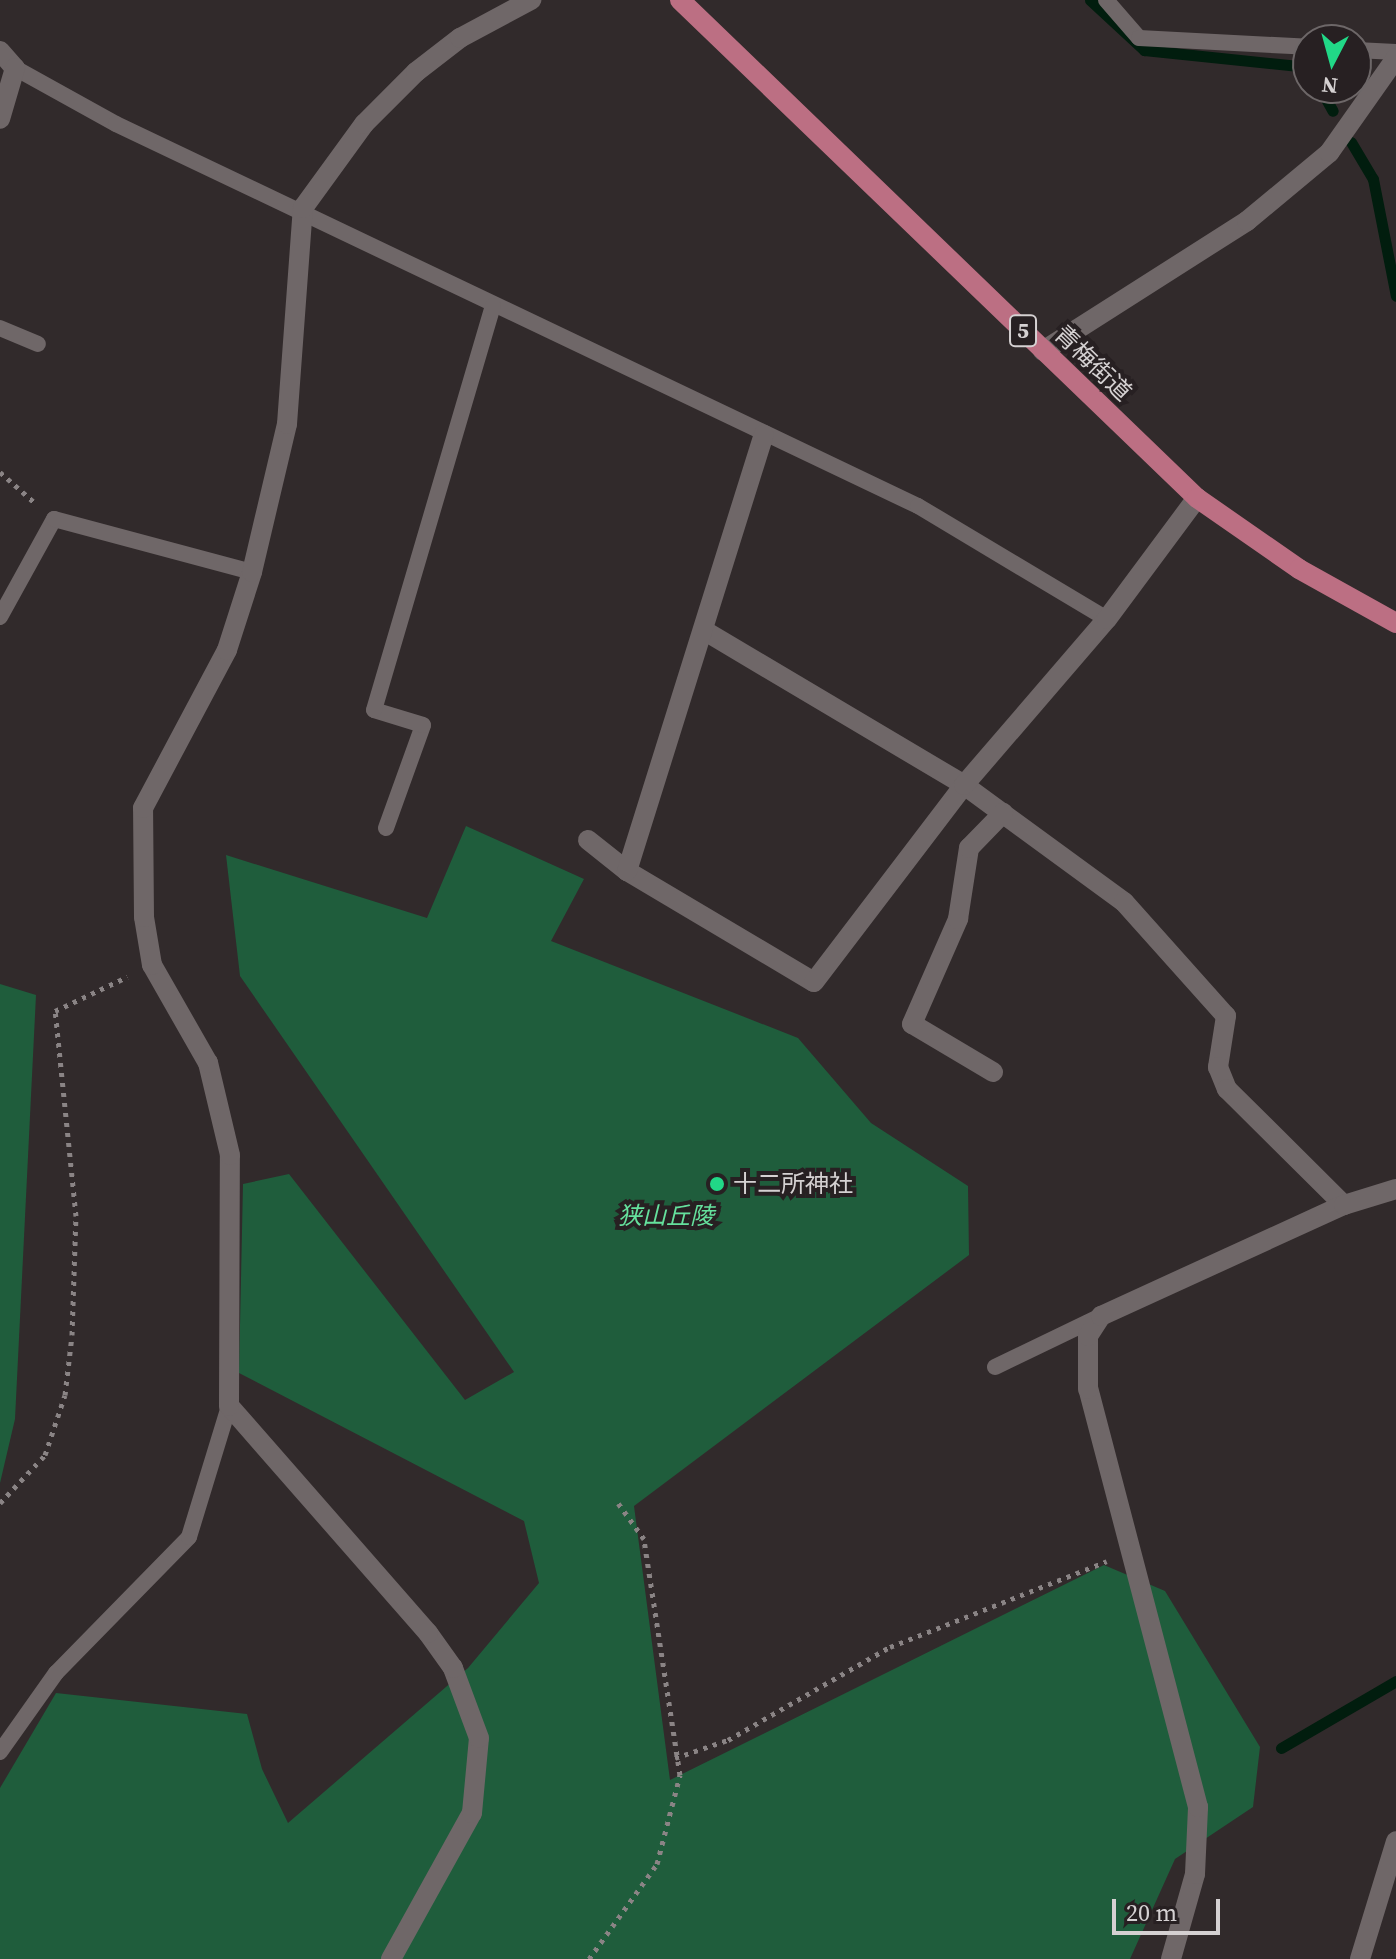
<!DOCTYPE html>
<html>
<head>
<meta charset="utf-8">
<style>
  body { margin:0 }
  #map { position:relative; width:1396px; height:1959px; overflow:hidden; background:#312a2b; font-family:"Source Serif 4","Noto Sans JP",serif }
  div>[style] { position:absolute }
  .green>* { inset:0; background:#1f5d3c }
  .stream>* { height:11px; margin:-5.5px; padding:0 5.5px; transform-origin:5.5px; border-radius:5.5px; background:#011d0e }
  .path>* { height:5px; margin-top:-2.5px; transform-origin:0; background:repeating-linear-gradient(90deg,#8a8485 0 4px,transparent 0 10px) }
  .lane>* { height:16px; margin:-8px; padding:0 8px; transform-origin:8px; border-radius:8px; background:#6f6768 }
  .street>* { height:20px; margin:-10px; padding:0 10px; transform-origin:10px; border-radius:10px; background:#6f6768 }
  .primary>* { height:20px; margin:-10px; padding:0 10px; transform-origin:10px; border-radius:10px; background:#bc6f83 }
  .dots>* { width:22px; height:22px; translate:-50% -50%; box-sizing:border-box; border:4px solid #272022; border-radius:50% }
  span { translate:-50% -50%; white-space:nowrap; text-align:center; line-height:1.15; -webkit-text-stroke:8px #272022; paint-order:stroke }
  .shield-label span { padding:2px 6px; background:#272022; border:2px solid; border-radius:6px; -webkit-text-stroke-width:0 }
  .shield-label { font-size:22px; color:#d5d1d2; font-weight:700 }
  .street-label { font-size:24px; color:#d5d1d2 }
  .poi-label { font-size:24px; color:#d5d1d2 }
  .left { translate:0 -50%; text-align:left }
  .park-label { font-size:24px; color:#65e19d; font-style:italic }
  .north { position:absolute; left:1292px; top:24px; width:80px; height:80px; box-sizing:border-box; background:#272022; border:2px solid #6d6768; border-radius:50%; rotate:186deg; font-size:22px; font-weight:700; line-height:32px; text-align:center; color:#d5d1d2 }
  .north::after { content:''; display:block; margin:auto; width:28px; height:36px; background:#21d887; clip-path:polygon(50% 0,100% 100%,50% 72%,0 100%) }
  .scale { position:absolute; left:1112px; top:1899px; width:108px; height:36px; box-sizing:border-box; border:4px solid #d5d1d2; border-top:0; padding-left:10px; font-size:24px; line-height:28px; white-space:nowrap; color:#d5d1d2; -webkit-text-stroke:6px #272022; paint-order:stroke }
</style>
</head>
<body>
<div id="map">
  <div class="green">
    <i style="clip-path:polygon(466px 826px,584px 879px,551px 941px,798px 1038px,871px 1123px,968px 1186px,969px 1255px,634px 1506px,670px 1780px,1104px 1565px,1165px 1591px,1260px 1747px,1253px 1807px,1175px 1859px,1130px 1959px,0 1959px,0 1788px,56px 1693px,247px 1714px,262px 1769px,288px 1823px,468px 1668px,539px 1583px,524px 1521px,239px 1373px,243px 1184px,289px 1174px,465px 1400px,514px 1372px,240px 976px,226px 855px,427px 918px)"></i>
    <i style="clip-path:polygon(0 984px,36px 995px,15px 1419px,0 1483px)"></i>
  </div>
  <div class="stream">
    <i style="left:1090px;top:0;width:74px;rotate:42.8deg"></i>
    <i style="left:1144px;top:50px;width:165px;rotate:5.9deg"></i>
    <i style="left:1320px;top:88px;width:26px;rotate:61deg"></i>
    <i style="left:1351px;top:142px;width:43px;rotate:59.3deg"></i>
    <i style="left:1373px;top:179px;width:119px;rotate:78.9deg"></i>
    <i style="left:1281px;top:1748px;width:133px;rotate:-30.2deg"></i>
  </div>
  <div class="path">
    <i style="left:0;top:472px;width:47px;rotate:41.5deg"></i>
    <i style="left:0;top:1503px;width:66px;rotate:-46.8deg"></i>
    <i style="left:45px;top:1455px;width:63px;rotate:-71.6deg"></i>
    <i style="left:65px;top:1395px;width:60px;rotate:-83.3deg"></i>
    <i style="left:72px;top:1335px;width:119px;rotate:-88.1deg"></i>
    <i style="left:76px;top:1216px;width:206px;rotate:-95.8deg"></i>
    <i style="left:55px;top:1011px;width:80px;rotate:-25.3deg"></i>
    <i style="left:675px;top:1758px;width:56px;rotate:-18.8deg"></i>
    <i style="left:728px;top:1740px;width:187px;rotate:-29.9deg"></i>
    <i style="left:890px;top:1647px;width:233px;rotate:-21.6deg"></i>
    <i style="left:589px;top:1959px;width:117px;rotate:-54.4deg"></i>
    <i style="left:657px;top:1864px;width:92px;rotate:-75.5deg"></i>
    <i style="left:680px;top:1775px;width:239px;rotate:-98.7deg"></i>
    <i style="left:644px;top:1539px;width:44px;rotate:-125.8deg"></i>
  </div>
  <div class="lane">
    <i style="left:1106px;top:0;width:50px;rotate:49deg"></i>
    <i style="left:1139px;top:38px;width:169px;rotate:3deg"></i>
    <i style="left:1356px;top:50px;width:40px;rotate:2.9deg"></i>
    <i style="left:15px;top:68px;width:115px;rotate:29deg"></i>
    <i style="left:116px;top:124px;width:888px;rotate:25.47deg"></i>
    <i style="left:918px;top:506px;width:220px;rotate:30.9deg"></i>
    <i style="left:0;top:328px;width:41px;rotate:22.8deg"></i>
    <i style="left:0;top:617px;width:112px;rotate:-61.1deg"></i>
    <i style="left:54px;top:519px;width:205px;rotate:15deg"></i>
    <i style="left:386px;top:828px;width:109px;rotate:-70.2deg"></i>
    <i style="left:423px;top:725px;width:51px;rotate:-163deg"></i>
    <i style="left:374px;top:710px;width:421px;rotate:-73.6deg"></i>
    <i style="left:995px;top:1367px;width:118px;rotate:-25.7deg"></i>
    <i style="left:0;top:1752px;width:97px;rotate:-54.7deg"></i>
    <i style="left:56px;top:1673px;width:190px;rotate:-45.6deg"></i>
    <i style="left:189px;top:1537px;width:137px;rotate:-73deg"></i>
  </div>
  <div class="street">
    <i style="left:0;top:51px;width:23px;rotate:49deg"></i>
    <i style="left:15px;top:68px;width:53px;rotate:106.4deg"></i>
    <i style="left:1043px;top:351px;width:242px;rotate:-32.5deg"></i>
    <i style="left:1247px;top:221px;width:107px;rotate:-39.7deg"></i>
    <i style="left:1329px;top:153px;width:116px;rotate:-54.8deg"></i>
    <i style="left:705px;top:631px;width:301px;rotate:30.7deg"></i>
    <i style="left:964px;top:785px;width:198px;rotate:36.2deg"></i>
    <i style="left:1124px;top:902px;width:153px;rotate:48.2deg"></i>
    <i style="left:1226px;top:1016px;width:52px;rotate:98.9deg"></i>
    <i style="left:1218px;top:1067px;width:24px;rotate:68deg"></i>
    <i style="left:1227px;top:1089px;width:165px;rotate:44.8deg"></i>
    <i style="left:588px;top:840px;width:50px;rotate:38.5deg"></i>
    <i style="left:627px;top:871px;width:217px;rotate:30.7deg"></i>
    <i style="left:814px;top:982px;width:248px;rotate:-52.7deg"></i>
    <i style="left:964px;top:785px;width:219px;rotate:-49.3deg"></i>
    <i style="left:1107px;top:619px;width:151px;rotate:-53.4deg"></i>
    <i style="left:627px;top:871px;width:457px;rotate:-72.6deg"></i>
    <i style="left:993px;top:1072px;width:94px;rotate:-149.3deg"></i>
    <i style="left:912px;top:1024px;width:115px;rotate:-66.3deg"></i>
    <i style="left:958px;top:919px;width:72px;rotate:-81.2deg"></i>
    <i style="left:969px;top:848px;width:49px;rotate:-45.8deg"></i>
    <i style="left:391px;top:1959px;width:167px;rotate:-61deg"></i>
    <i style="left:472px;top:1813px;width:75px;rotate:-84.7deg"></i>
    <i style="left:479px;top:1738px;width:75px;rotate:-110.4deg"></i>
    <i style="left:453px;top:1668px;width:43px;rotate:-125.5deg"></i>
    <i style="left:428px;top:1633px;width:302px;rotate:-131.2deg"></i>
    <i style="left:229px;top:1406px;width:251px;rotate:-89.8deg"></i>
    <i style="left:230px;top:1155px;width:95px;rotate:-103.4deg"></i>
    <i style="left:208px;top:1063px;width:113px;rotate:-119.7deg"></i>
    <i style="left:152px;top:965px;width:49px;rotate:-99.5deg"></i>
    <i style="left:144px;top:917px;width:109px;rotate:-90.5deg"></i>
    <i style="left:143px;top:808px;width:179px;rotate:-62deg"></i>
    <i style="left:227px;top:650px;width:82px;rotate:-72.2deg"></i>
    <i style="left:252px;top:572px;width:152px;rotate:-76.7deg"></i>
    <i style="left:287px;top:424px;width:217px;rotate:-85.8deg"></i>
    <i style="left:303px;top:208px;width:104px;rotate:-54deg"></i>
    <i style="left:364px;top:124px;width:74px;rotate:-45deg"></i>
    <i style="left:416px;top:72px;width:56px;rotate:-37.7deg"></i>
    <i style="left:460px;top:38px;width:81px;rotate:-28.2deg"></i>
    <i style="left:1171px;top:1959px;width:88px;rotate:-74.2deg"></i>
    <i style="left:1195px;top:1874px;width:67px;rotate:-87.4deg"></i>
    <i style="left:1198px;top:1807px;width:432px;rotate:-104.7deg"></i>
    <i style="left:1088px;top:1389px;width:53px;rotate:-90deg"></i>
    <i style="left:1088px;top:1336px;width:24px;rotate:-57deg"></i>
    <i style="left:1101px;top:1316px;width:267px;rotate:-24.6deg"></i>
    <i style="left:1344px;top:1205px;width:54px;rotate:-17.1deg"></i>
    <i style="left:1360px;top:1959px;width:123px;rotate:-73deg"></i>
  </div>
  <div class="primary">
    <i style="left:680px;top:0;width:718px;rotate:43.93deg"></i>
    <i style="left:1197px;top:498px;width:124px;rotate:34.8deg"></i>
    <i style="left:1299px;top:569px;width:111px;rotate:29.1deg"></i>
  </div>
  <div class="dots">
    <i style="left:717px;top:1184px;background:#21d887"></i>
  </div>
  <div class="shield-label">
    <span style="left:1023px;top:331px">5</span>
  </div>
  <div class="street-label">
    <span style="left:1093px;top:363px;rotate:44deg">青梅街道</span>
  </div>
  <div class="poi-label">
    <span class="left" style="left:733px;top:1184px">十二所神社</span>
  </div>
  <div class="park-label">
    <span style="left:666px;top:1216px">狭山丘陵</span>
  </div>
  <div class="north">N</div>
  <div class="scale">20 m</div>
</div>
</body>
</html>
